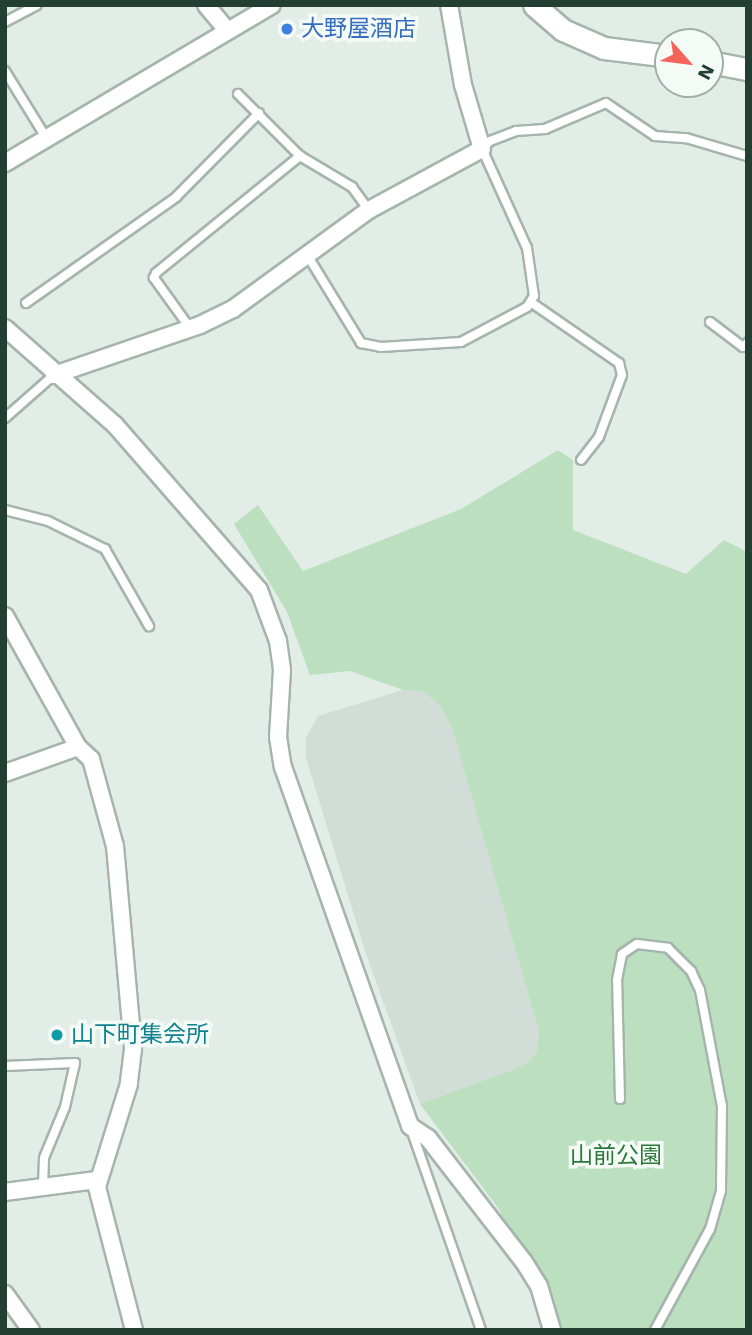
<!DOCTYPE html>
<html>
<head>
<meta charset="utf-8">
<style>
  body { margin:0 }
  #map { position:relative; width:752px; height:1335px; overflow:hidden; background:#e3ede7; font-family:"Work Sans","Noto Sans JP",sans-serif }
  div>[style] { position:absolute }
  .built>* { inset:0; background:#d1ddd6 }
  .green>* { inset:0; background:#bbdfbf }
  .roads { filter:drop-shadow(2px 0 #a5b5ad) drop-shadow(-2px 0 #a5b5ad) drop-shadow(0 2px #a5b5ad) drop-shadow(0 -2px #a5b5ad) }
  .lane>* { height:8px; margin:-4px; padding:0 4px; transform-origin:4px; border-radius:4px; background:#fff }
  .street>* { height:16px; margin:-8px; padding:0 8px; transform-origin:8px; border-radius:8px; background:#fff }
  .secondary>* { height:21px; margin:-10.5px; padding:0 10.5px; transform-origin:10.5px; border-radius:10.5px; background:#fff }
  .dots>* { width:19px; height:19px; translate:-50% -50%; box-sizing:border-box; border:4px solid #f4faf6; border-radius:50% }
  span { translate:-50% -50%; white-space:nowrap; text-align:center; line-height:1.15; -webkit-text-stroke:7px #f4faf6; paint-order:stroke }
  .shop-label { font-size:23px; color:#366cbe }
  .left { translate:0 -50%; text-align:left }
  .culture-label { font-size:23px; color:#0d838f }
  .park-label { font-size:23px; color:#2b783b }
  .frame { position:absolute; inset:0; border:7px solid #223f32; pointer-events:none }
  .north { position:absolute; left:654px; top:28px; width:70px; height:70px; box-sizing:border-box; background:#f4faf6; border:2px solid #a0afa8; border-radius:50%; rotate:118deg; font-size:19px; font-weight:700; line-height:28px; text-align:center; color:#223f32 }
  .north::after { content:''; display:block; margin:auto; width:24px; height:32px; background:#f66359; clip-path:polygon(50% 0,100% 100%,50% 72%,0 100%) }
</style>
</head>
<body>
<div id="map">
  <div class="built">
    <i style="clip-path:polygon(403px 690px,423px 691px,441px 707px,452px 728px,539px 1032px,537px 1052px,523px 1066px,420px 1104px,366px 954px,306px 758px,306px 737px,318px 716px)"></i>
  </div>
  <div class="green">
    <i style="clip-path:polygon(558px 450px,573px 460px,573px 530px,686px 574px,724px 540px,747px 552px,747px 1330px,552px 1330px,499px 1209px,420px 1104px,523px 1066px,537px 1052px,539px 1032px,452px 728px,441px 707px,423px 691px,403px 690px,350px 671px,310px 675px,287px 612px,234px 524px,258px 505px,303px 571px,461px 509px)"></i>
  </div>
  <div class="roads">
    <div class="lane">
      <i style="left:5px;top:22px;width:36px;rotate:-28deg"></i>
      <i style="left:5px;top:71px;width:80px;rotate:58.3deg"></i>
      <i style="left:238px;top:94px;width:88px;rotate:45deg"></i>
      <i style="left:300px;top:156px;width:61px;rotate:30.8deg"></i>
      <i style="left:352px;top:187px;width:29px;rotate:54deg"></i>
      <i style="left:309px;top:258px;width:100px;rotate:58.5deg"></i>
      <i style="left:361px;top:343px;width:20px;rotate:11deg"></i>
      <i style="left:381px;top:347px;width:80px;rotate:-3.6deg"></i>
      <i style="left:461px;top:342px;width:75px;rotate:-27.9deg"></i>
      <i style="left:527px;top:307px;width:13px;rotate:-58deg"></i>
      <i style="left:534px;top:296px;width:49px;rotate:-98.3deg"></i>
      <i style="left:527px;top:248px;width:109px;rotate:-114.4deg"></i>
      <i style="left:482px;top:149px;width:11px;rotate:-45deg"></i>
      <i style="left:490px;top:141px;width:28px;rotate:-21deg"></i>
      <i style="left:516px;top:131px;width:29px;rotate:-4deg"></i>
      <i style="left:545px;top:129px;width:66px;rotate:-23.1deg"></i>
      <i style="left:606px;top:103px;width:59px;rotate:34deg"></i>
      <i style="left:655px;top:136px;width:31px;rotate:4deg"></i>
      <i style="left:686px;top:138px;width:64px;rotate:16.4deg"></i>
      <i style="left:26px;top:303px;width:184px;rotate:-35.2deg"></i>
      <i style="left:176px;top:197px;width:118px;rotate:-45.3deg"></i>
      <i style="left:532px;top:303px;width:106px;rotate:34.6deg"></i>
      <i style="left:619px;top:363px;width:12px;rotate:76deg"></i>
      <i style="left:622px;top:375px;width:66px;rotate:110.4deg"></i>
      <i style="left:599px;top:437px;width:29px;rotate:128deg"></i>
      <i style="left:710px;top:322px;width:41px;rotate:37.1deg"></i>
      <i style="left:743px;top:347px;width:6px;rotate:-45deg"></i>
      <i style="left:190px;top:328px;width:62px;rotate:-125.8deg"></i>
      <i style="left:154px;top:278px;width:5px;rotate:-68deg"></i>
      <i style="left:156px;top:273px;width:186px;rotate:-39.1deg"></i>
      <i style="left:5px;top:418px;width:65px;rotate:-41.3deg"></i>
      <i style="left:5px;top:510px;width:44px;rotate:14.3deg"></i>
      <i style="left:48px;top:521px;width:64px;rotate:26.2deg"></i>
      <i style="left:105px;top:549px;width:89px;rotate:60.3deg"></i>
      <i style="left:5px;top:1066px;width:70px;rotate:-2.5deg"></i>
      <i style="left:75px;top:1063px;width:45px;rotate:102.8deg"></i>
      <i style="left:65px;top:1107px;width:55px;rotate:112.4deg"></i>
      <i style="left:44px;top:1158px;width:28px;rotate:92deg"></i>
      <i style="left:620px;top:1099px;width:119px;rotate:-91.4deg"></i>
      <i style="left:617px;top:980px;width:26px;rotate:-79deg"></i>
      <i style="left:622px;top:954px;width:18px;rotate:-34deg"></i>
      <i style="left:637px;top:944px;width:31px;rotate:7deg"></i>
      <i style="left:668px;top:948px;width:33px;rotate:45deg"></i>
      <i style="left:691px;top:971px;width:21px;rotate:65deg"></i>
      <i style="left:700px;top:990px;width:118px;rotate:79.3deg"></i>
      <i style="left:722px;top:1106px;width:85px;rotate:90.7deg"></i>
      <i style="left:721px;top:1191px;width:40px;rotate:106deg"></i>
      <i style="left:710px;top:1229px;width:115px;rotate:118.6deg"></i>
      <i style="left:411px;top:1129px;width:213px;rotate:70.8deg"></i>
    </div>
    <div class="street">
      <i style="left:206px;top:5px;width:33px;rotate:50deg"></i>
      <i style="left:5px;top:163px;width:310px;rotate:-30.6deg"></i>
      <i style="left:5px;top:328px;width:147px;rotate:41.4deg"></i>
      <i style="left:115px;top:425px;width:219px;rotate:48.9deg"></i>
      <i style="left:259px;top:590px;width:54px;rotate:69.6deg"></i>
      <i style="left:278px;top:641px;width:29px;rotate:82deg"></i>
      <i style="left:282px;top:670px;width:67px;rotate:93.4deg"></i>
      <i style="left:278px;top:737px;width:30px;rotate:81deg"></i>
      <i style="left:283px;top:767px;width:381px;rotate:70.5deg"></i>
      <i style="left:410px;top:1126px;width:22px;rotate:34deg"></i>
      <i style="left:428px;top:1138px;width:157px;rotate:52.3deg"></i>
      <i style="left:524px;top:1262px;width:28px;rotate:58deg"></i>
      <i style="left:539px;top:1286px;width:46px;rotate:73.5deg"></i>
      <i style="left:54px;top:375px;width:154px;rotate:-18.9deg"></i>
      <i style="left:200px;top:325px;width:37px;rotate:-26deg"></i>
      <i style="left:233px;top:309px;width:168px;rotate:-36.1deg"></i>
      <i style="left:369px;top:210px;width:128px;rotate:-28.4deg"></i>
      <i style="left:482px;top:149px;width:67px;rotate:-106.5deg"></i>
      <i style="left:463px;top:85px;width:81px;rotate:-99.9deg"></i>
      <i style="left:5px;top:616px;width:150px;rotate:60.9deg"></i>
      <i style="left:78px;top:747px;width:18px;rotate:43deg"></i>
      <i style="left:91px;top:759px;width:90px;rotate:74.6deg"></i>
      <i style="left:115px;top:846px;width:204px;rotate:84.9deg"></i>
      <i style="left:133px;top:1049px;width:35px;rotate:97deg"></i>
      <i style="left:129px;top:1084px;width:108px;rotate:107.3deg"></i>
      <i style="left:97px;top:1187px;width:148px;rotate:75.5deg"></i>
      <i style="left:5px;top:773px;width:77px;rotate:-19.6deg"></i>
      <i style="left:5px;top:1192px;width:92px;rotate:-7.5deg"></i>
      <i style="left:5px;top:1294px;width:44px;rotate:54.2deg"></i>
    </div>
    <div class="secondary">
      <i style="left:534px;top:5px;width:38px;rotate:41deg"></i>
      <i style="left:563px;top:30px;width:45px;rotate:23.7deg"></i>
      <i style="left:604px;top:48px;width:64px;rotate:7.1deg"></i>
      <i style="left:710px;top:62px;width:38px;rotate:11deg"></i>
    </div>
  </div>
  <div class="dots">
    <i style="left:287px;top:29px;background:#3f7fe0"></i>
    <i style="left:57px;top:1035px;background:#0f9aa8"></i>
  </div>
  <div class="shop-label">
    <span class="left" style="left:301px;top:29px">大野屋酒店</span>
  </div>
  <div class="culture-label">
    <span class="left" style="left:71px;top:1035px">山下町集会所</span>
  </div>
  <div class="park-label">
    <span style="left:616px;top:1156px">山前公園</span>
  </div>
  <div class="frame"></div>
  <div class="north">N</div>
</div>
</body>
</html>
